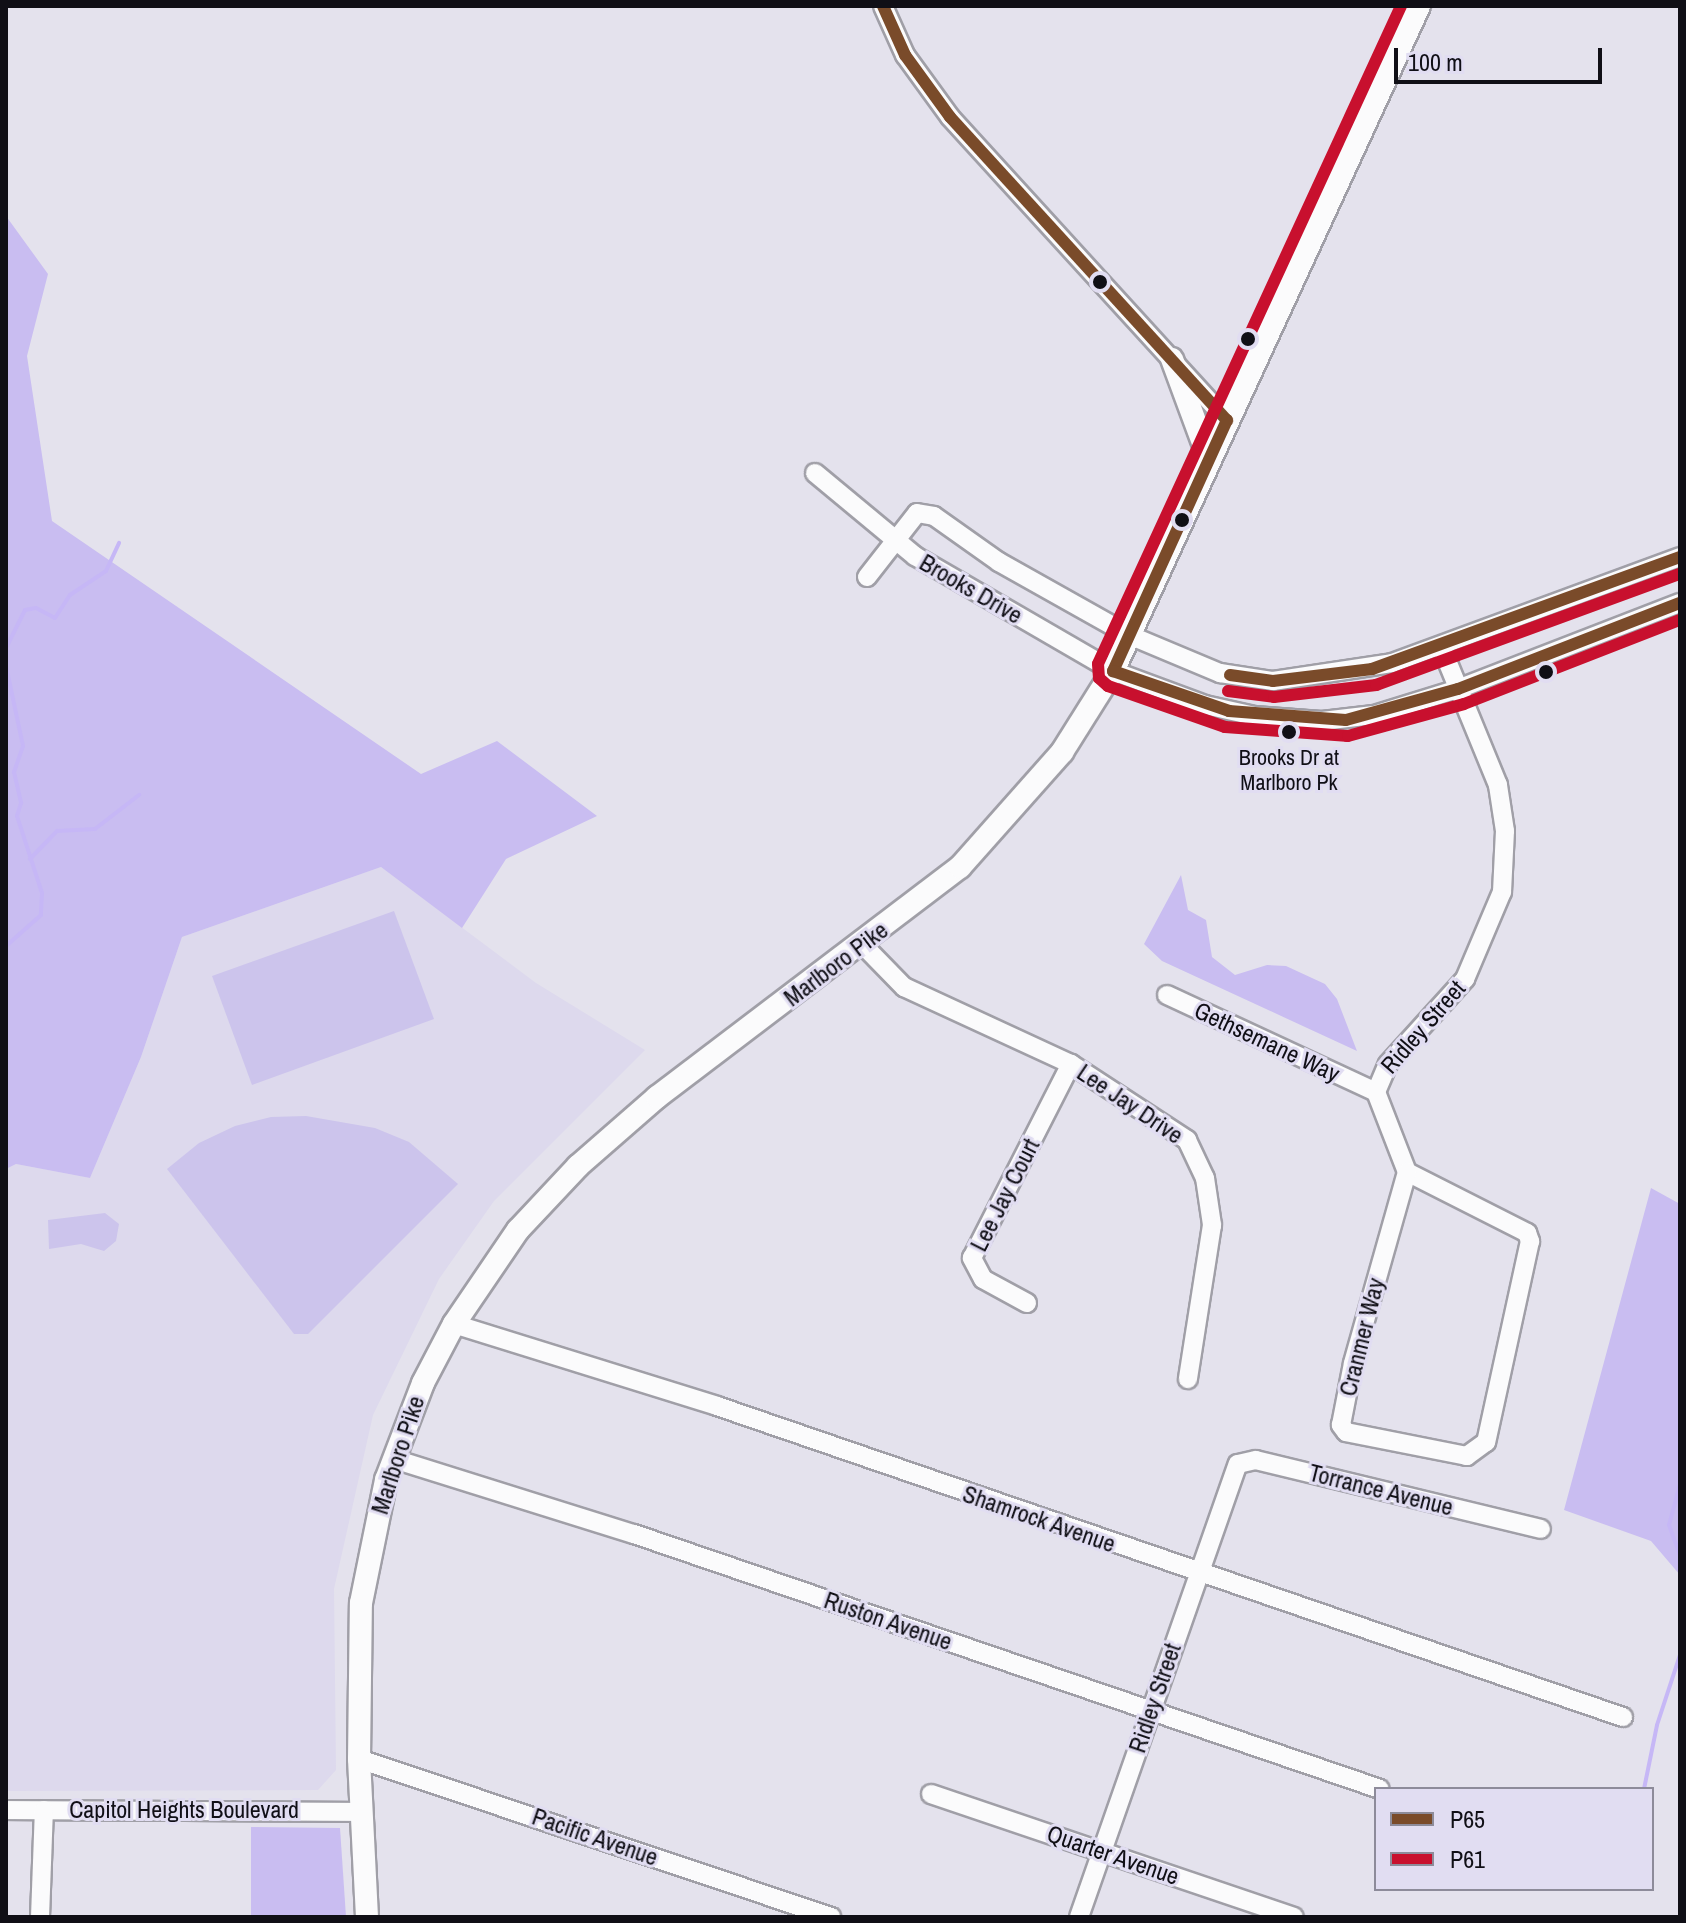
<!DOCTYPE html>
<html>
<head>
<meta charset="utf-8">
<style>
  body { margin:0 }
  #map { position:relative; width:1686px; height:1923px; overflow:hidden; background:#e4e2ed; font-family:"Archivo Narrow",sans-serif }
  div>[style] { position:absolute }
  .built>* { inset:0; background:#ddd9ed }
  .green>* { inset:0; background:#ccc4ec }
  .forest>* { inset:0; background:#c9bdf1 }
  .stream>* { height:4px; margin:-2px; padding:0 2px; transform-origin:2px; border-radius:2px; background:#c6b7f6 }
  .roads { filter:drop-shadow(2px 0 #a09fa7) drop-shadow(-2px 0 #a09fa7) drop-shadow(0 2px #a09fa7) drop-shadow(0 -2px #a09fa7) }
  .minor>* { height:18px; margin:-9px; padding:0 9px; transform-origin:9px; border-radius:9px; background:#fbfbfc }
  .major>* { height:22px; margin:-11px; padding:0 11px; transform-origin:11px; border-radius:11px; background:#fbfbfc }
  .bus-1>* { height:12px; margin:-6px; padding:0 6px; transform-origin:6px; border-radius:6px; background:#7a4b2a }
  .bus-2>* { height:12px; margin:-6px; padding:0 6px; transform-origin:6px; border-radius:6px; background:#c8102e }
  .dots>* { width:22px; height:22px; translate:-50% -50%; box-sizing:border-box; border:4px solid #e1ddf2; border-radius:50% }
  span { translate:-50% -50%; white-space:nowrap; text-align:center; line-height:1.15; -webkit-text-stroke:6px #e1ddf2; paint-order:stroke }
  .bus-label { font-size:22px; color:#100f16 }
  .street-label { font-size:24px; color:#100f16 }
  .frame { position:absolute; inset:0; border:8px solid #100f16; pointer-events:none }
  .legend { position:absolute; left:1374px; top:1787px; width:280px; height:104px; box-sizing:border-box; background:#e1ddf2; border:2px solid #8d8b9a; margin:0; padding:10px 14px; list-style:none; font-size:24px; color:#100f16 }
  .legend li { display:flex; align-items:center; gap:16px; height:40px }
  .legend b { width:40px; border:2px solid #8d8b9a }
  .scale { position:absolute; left:1394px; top:48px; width:208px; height:36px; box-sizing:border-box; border:4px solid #100f16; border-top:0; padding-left:10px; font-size:24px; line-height:28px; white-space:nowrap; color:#100f16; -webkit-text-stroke:6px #e1ddf2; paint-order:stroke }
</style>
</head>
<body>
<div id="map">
  <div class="built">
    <i style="clip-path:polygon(381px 867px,536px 983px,645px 1050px,494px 1201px,439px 1279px,373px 1415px,334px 1589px,336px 1770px,318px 1790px,6px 1791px,6px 1169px,16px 1164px,90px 1178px,141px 1057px,182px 937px)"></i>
  </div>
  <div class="green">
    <i style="clip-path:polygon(394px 911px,434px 1019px,252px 1085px,212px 976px)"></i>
    <i style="clip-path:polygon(306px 1116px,375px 1128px,409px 1142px,458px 1184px,308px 1334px,294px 1334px,167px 1169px,199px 1143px,235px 1126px,271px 1117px)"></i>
    <i style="clip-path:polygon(105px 1213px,119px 1224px,116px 1241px,104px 1251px,81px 1244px,49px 1249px,48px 1220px)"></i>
  </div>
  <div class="forest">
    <i style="clip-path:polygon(6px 216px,48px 274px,27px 356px,52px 521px,421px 774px,497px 741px,597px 816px,506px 859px,462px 928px,381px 867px,182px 937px,141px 1057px,90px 1178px,16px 1164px,6px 1169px)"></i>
    <i style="clip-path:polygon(1181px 875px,1188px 910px,1206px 920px,1212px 957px,1235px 975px,1267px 965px,1286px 966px,1325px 984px,1337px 999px,1357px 1051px,1162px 961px,1144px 944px)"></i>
    <i style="clip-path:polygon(1651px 1188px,1680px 1204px,1680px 1575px,1651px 1541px,1564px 1510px)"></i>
    <i style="clip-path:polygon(251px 1827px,340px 1828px,346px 1917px,251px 1917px)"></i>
  </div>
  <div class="stream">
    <i style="left:6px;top:648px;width:42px;rotate:-63.4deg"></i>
    <i style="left:25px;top:610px;width:11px;rotate:-10deg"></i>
    <i style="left:36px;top:608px;width:21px;rotate:28deg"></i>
    <i style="left:55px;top:618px;width:27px;rotate:-57deg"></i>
    <i style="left:70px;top:595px;width:43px;rotate:-33.7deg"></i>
    <i style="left:106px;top:571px;width:31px;rotate:-65deg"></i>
    <i style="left:6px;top:666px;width:82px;rotate:78deg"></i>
    <i style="left:23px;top:746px;width:28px;rotate:109deg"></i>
    <i style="left:14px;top:772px;width:32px;rotate:77deg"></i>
    <i style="left:21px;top:803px;width:14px;rotate:107deg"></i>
    <i style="left:17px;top:816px;width:81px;rotate:72deg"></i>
    <i style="left:42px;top:893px;width:22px;rotate:93deg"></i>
    <i style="left:41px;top:915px;width:47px;rotate:138.5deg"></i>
    <i style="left:30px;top:859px;width:39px;rotate:-46deg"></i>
    <i style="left:57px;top:831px;width:38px;rotate:-3deg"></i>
    <i style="left:95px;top:829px;width:56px;rotate:-37.7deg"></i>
    <i style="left:1680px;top:1484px;width:42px;rotate:105deg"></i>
    <i style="left:1669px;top:1525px;width:32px;rotate:70deg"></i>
    <i style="left:1644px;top:1789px;width:65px;rotate:-78.5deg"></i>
    <i style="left:1657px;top:1725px;width:74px;rotate:-71.8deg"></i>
  </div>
  <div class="roads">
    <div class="minor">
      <i style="left:883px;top:6px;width:54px;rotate:65.8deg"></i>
      <i style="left:905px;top:55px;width:77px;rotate:54deg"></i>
      <i style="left:950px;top:117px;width:411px;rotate:47.6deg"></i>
      <i style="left:815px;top:473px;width:130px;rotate:39.7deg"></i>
      <i style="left:915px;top:556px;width:229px;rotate:30.1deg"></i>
      <i style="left:1113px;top:671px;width:98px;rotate:20.3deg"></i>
      <i style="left:1205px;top:705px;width:51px;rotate:12.4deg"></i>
      <i style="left:1255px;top:716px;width:67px;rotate:4.3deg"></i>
      <i style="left:1322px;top:721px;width:52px;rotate:-6.6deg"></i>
      <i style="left:1374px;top:715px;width:88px;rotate:-17.2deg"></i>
      <i style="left:1458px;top:689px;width:238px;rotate:-21.2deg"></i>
      <i style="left:867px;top:577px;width:81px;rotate:-52deg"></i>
      <i style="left:917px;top:513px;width:17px;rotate:10deg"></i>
      <i style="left:934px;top:516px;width:80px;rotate:35.3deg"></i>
      <i style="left:999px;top:562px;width:149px;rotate:29.3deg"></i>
      <i style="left:1129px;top:635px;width:99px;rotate:22.7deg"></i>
      <i style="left:1220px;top:673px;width:54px;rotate:8.6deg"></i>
      <i style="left:1273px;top:681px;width:120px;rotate:-8.6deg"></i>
      <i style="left:1392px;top:663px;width:307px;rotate:-20.2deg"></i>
      <i style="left:863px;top:945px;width:59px;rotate:45.7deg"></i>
      <i style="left:904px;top:987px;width:184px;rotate:24.8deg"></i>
      <i style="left:1071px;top:1064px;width:139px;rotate:33.2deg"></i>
      <i style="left:1187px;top:1140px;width:42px;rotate:64.7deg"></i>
      <i style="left:1205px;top:1178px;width:48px;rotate:81.5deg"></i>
      <i style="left:1212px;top:1225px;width:156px;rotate:98.9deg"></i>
      <i style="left:1167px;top:995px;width:230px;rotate:24.9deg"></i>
      <i style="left:1376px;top:1092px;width:86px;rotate:68.8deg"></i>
      <i style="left:1376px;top:1092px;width:30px;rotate:-67deg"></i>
      <i style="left:1388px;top:1064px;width:115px;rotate:-47.8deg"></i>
      <i style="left:1465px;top:979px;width:95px;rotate:-67deg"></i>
      <i style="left:1502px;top:892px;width:61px;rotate:-87.2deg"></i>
      <i style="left:1505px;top:831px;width:47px;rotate:-98.7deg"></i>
      <i style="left:1498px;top:785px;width:150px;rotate:-112.3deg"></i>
      <i style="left:1407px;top:1172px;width:135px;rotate:26.9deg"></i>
      <i style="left:1527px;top:1233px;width:9px;rotate:69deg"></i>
      <i style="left:1530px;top:1241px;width:206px;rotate:102.3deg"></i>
      <i style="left:1486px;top:1442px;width:24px;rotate:144deg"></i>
      <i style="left:1467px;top:1456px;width:123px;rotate:-168.8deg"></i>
      <i style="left:1346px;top:1432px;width:9px;rotate:-126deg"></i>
      <i style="left:1341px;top:1425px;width:63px;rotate:-79deg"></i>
      <i style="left:1353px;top:1363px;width:198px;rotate:-74.2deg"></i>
      <i style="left:1027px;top:1303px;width:50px;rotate:-151.4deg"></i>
      <i style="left:983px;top:1279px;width:24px;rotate:-118deg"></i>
      <i style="left:972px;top:1258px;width:218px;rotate:-63deg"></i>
      <i style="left:454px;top:1324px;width:275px;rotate:17.3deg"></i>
      <i style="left:717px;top:1406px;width:958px;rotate:18.95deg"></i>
      <i style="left:394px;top:1459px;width:251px;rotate:17.4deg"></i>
      <i style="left:634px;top:1534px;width:788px;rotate:18.87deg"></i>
      <i style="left:359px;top:1759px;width:498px;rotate:18.5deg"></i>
      <i style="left:931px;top:1794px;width:383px;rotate:18.7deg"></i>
      <i style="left:6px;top:1810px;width:356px;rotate:0.3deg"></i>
      <i style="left:40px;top:1917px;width:107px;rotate:-87.9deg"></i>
      <i style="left:1079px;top:1917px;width:480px;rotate:-70.7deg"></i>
      <i style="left:1238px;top:1464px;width:18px;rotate:-13deg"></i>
      <i style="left:1256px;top:1460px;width:293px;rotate:13.6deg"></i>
    </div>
    <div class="major">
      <i style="left:1172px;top:359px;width:107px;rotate:69.7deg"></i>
      <i style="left:367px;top:1917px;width:158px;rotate:-92.9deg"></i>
      <i style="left:359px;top:1759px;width:156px;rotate:-89.3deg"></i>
      <i style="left:361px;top:1603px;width:126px;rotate:-78.5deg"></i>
      <i style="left:386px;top:1480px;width:104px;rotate:-69.1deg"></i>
      <i style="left:423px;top:1383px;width:67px;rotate:-62.3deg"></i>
      <i style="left:454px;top:1324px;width:114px;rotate:-55.8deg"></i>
      <i style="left:518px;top:1230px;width:88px;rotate:-46.8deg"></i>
      <i style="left:578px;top:1166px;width:105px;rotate:-41.1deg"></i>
      <i style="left:657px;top:1097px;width:380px;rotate:-37.2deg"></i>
      <i style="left:960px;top:867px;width:154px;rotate:-48.4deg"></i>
      <i style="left:1062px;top:752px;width:96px;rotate:-57.8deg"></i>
      <i style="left:1113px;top:671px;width:732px;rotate:-65.29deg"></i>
    </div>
  </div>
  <div class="bus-1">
    <i style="left:883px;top:6px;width:54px;rotate:65.8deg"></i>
    <i style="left:905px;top:55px;width:77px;rotate:54deg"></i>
    <i style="left:950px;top:117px;width:411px;rotate:47.6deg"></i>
    <i style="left:1227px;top:420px;width:276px;rotate:114.4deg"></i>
    <i style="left:1113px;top:671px;width:123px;rotate:19deg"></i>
    <i style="left:1229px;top:711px;width:117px;rotate:4.4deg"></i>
    <i style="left:1346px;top:720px;width:116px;rotate:-15.5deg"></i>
    <i style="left:1458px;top:689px;width:238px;rotate:-21.2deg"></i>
    <i style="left:1230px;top:675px;width:43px;rotate:7.9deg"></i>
    <i style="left:1273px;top:681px;width:100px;rotate:-6.9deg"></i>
    <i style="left:1372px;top:669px;width:328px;rotate:-20deg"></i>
  </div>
  <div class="bus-2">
    <i style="left:1401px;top:6px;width:724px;rotate:114.73deg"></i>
    <i style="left:1098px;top:664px;width:14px;rotate:86deg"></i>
    <i style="left:1099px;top:678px;width:12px;rotate:42deg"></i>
    <i style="left:1108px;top:686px;width:124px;rotate:19.3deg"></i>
    <i style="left:1225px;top:727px;width:123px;rotate:4.2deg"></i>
    <i style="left:1348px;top:736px;width:120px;rotate:-15.4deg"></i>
    <i style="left:1464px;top:704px;width:232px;rotate:-21.3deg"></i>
    <i style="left:1228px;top:691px;width:46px;rotate:7.4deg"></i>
    <i style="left:1274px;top:697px;width:103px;rotate:-6.7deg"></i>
    <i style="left:1376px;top:685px;width:324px;rotate:-20.1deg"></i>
  </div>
  <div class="dots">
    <i style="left:1100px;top:282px;background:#100f16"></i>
    <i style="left:1248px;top:339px;background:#100f16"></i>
    <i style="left:1182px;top:520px;background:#100f16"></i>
    <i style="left:1546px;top:672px;background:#100f16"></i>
    <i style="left:1289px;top:732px;background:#100f16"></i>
  </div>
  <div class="bus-label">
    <span style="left:1289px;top:770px">Brooks Dr at<br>Marlboro Pk</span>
  </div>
  <div class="street-label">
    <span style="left:971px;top:589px;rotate:30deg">Brooks Drive</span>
    <span style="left:836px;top:964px;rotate:-37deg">Marlboro Pike</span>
    <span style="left:1423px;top:1027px;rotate:-49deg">Ridley Street</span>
    <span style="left:1267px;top:1042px;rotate:25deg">Gethsemane Way</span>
    <span style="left:1130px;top:1104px;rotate:34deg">Lee Jay Drive</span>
    <span style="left:1005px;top:1195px;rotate:-63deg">Lee Jay Court</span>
    <span style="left:1362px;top:1337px;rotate:-76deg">Cranmer Way</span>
    <span style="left:398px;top:1455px;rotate:-72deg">Marlboro Pike</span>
    <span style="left:1381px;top:1490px;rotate:14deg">Torrance Avenue</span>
    <span style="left:1039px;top:1519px;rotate:19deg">Shamrock Avenue</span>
    <span style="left:888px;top:1621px;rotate:19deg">Ruston Avenue</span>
    <span style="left:1155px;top:1698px;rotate:-71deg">Ridley Street</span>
    <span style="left:184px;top:1810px">Capitol Heights Boulevard</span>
    <span style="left:595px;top:1837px;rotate:19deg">Pacific Avenue</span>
    <span style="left:1113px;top:1855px;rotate:19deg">Quarter Avenue</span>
  </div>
  <div class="frame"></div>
  <ul class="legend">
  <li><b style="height:10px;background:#7a4b2a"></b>P65</li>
  <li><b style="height:10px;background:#c8102e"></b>P61</li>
  </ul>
  <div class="scale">100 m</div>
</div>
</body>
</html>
